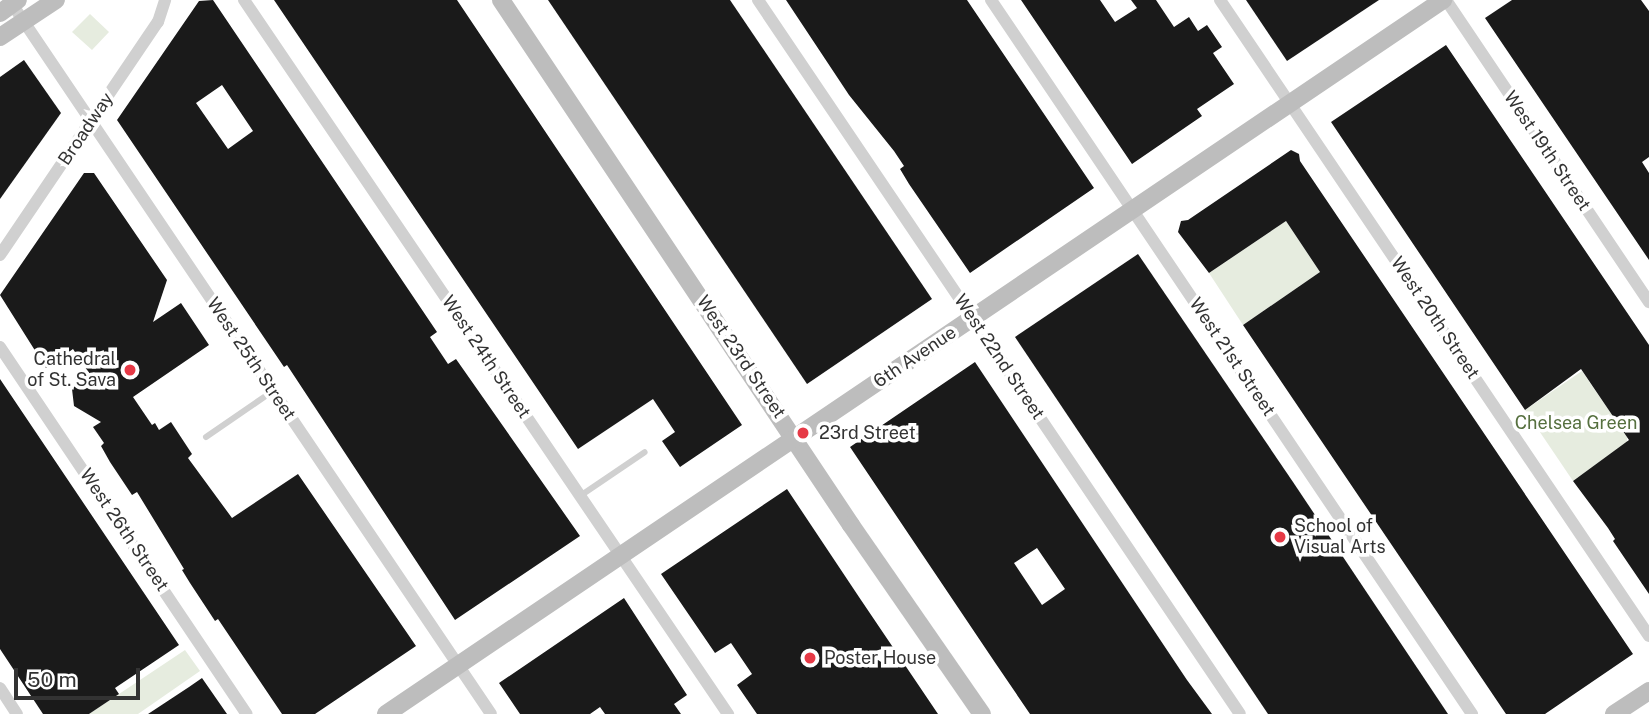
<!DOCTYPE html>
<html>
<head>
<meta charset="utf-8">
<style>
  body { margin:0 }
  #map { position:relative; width:1649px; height:714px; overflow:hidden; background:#fff; font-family:"Public Sans",sans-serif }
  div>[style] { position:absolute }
  .green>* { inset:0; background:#e6ecdf }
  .building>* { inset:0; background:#1a1a1a }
  .lane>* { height:6px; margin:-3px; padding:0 3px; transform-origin:3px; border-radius:3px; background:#d0d0d0 }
  .street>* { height:12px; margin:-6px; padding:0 6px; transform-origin:6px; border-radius:6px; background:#d0d0d0 }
  .secondary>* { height:18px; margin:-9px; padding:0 9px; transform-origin:9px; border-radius:9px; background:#bdbdbd }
  .dots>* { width:19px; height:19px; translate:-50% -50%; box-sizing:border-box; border:4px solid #fff; border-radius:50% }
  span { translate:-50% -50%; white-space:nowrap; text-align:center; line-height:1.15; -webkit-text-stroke:7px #fff; paint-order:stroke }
  .street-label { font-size:18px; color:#333 }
  .poi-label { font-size:18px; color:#333 }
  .right { translate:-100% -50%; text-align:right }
  .left { translate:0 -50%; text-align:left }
  .park-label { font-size:18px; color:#56703f }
  .scale { position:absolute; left:14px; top:668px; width:126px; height:32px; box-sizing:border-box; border:4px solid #333; border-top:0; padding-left:9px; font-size:21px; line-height:24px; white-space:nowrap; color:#333; -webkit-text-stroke:5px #fff; paint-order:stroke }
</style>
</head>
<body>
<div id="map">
  <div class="green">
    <i style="clip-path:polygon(90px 14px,109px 32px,92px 50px,72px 32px)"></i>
    <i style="clip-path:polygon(1286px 221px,1320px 272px,1243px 325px,1209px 273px)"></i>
    <i style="clip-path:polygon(1582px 371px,1627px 437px,1627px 442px,1573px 481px,1525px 410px)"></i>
    <i style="clip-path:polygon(185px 650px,200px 671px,138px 714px,89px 714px)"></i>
  </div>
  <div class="building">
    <i style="clip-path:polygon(evenodd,213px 0,437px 332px,430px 337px,448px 364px,456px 359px,580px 536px,455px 620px,287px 365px,284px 367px,117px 120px,199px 1px,213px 0,222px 85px,253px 131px,228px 149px,196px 103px,222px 85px)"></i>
    <i style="clip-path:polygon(274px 0,457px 0,742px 425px,680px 467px,662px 441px,675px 432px,653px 399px,578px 449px)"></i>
    <i style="clip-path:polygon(548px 0,730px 0,932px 299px,807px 384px)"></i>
    <i style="clip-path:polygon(786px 0,967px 0,1094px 188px,970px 273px,909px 184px,900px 169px,904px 166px,894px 151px,849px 95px)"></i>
    <i style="clip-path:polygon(1021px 0,1100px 0,1115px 22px,1137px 8px,1131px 0,1156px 0,1174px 27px,1189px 17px,1198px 31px,1207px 25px,1222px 47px,1213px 53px,1234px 84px,1197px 109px,1202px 116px,1132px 164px)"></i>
    <i style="clip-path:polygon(1246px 0,1379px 0,1287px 61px)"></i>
    <i style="clip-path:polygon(1512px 0,1641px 0,1649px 11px,1649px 157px,1642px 162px,1649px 173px,1649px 260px,1485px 18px)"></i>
    <i style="clip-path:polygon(1446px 45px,1649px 345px,1649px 594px,1613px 541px,1615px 539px,1608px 528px,1573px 481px,1629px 440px,1581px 369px,1525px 410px,1331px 122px)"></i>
    <i style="clip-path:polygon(24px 60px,61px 113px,0 199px,0 77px)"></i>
    <i style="clip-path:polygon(1291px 150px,1299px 154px,1300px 161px,1633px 654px,1545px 714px,1506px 714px,1243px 325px,1320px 272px,1286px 221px,1209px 273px,1178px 232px,1181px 221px,1188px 220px)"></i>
    <i style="clip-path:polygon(84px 173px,94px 173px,167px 280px,153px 322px,181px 303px,209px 345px,133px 397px,152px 425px,155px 423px,159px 430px,171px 422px,192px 454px,188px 458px,232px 518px,298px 474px,416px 646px,315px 714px,282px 714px,218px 619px,215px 621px,190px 583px,182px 570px,184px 569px,137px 492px,132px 495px,110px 462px,101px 446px,104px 443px,93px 427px,101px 422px,74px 406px,72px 389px,89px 373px,73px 349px,46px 368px,0 295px)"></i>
    <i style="clip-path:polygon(1138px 254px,1293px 482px,1448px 714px,1268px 714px,1015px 337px)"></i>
    <i style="clip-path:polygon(evenodd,975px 362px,1187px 680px,1212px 714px,1030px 714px,996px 664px,850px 447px,975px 362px,1037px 548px,1065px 589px,1042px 605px,1014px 563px,1037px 548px)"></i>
    <i style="clip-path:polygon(0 379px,179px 645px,115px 688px,119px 694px,89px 714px,43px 714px,0 649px)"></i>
    <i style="clip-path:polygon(787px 489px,861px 600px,938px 714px,757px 714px,737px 685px,752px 674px,731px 643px,715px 653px,661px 574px)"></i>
    <i style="clip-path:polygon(624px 598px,687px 695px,674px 704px,681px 714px,605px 714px,600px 707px,590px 714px,520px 714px,499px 683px)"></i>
    <i style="clip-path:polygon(202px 678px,227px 714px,148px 714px,189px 687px)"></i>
  </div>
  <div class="lane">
    <i style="left:206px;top:437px;width:81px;rotate:-34.5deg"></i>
    <i style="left:580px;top:496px;width:78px;rotate:-34.1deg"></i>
  </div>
  <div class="street">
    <i style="left:244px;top:0;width:863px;rotate:55.87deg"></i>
    <i style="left:758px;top:0;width:861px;rotate:55.98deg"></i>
    <i style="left:991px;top:0;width:861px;rotate:56.03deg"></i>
    <i style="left:1220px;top:0;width:767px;rotate:56deg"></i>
    <i style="left:1446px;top:0;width:364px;rotate:56.1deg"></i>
    <i style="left:12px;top:4px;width:856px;rotate:55.99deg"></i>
    <i style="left:0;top:255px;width:282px;rotate:-55.9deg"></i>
    <i style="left:158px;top:22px;width:23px;rotate:-72deg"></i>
    <i style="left:0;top:347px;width:442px;rotate:56.1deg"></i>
    <i style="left:0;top:688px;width:31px;rotate:57deg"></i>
  </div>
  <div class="secondary">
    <i style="left:501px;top:0;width:631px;rotate:56.31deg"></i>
    <i style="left:851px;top:525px;width:230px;rotate:55.3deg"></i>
    <i style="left:0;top:13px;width:22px;rotate:-36deg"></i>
    <i style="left:0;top:37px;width:67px;rotate:-33.5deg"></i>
    <i style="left:386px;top:714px;width:1276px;rotate:-34.04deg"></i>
    <i style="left:1614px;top:714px;width:42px;rotate:-33.3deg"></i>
  </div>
  <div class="dots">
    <i style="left:130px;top:370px;background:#e63946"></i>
    <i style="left:803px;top:433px;background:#e63946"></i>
    <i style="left:1280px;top:537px;background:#e63946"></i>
    <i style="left:810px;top:658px;background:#e63946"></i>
  </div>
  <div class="street-label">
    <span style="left:86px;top:129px;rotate:-56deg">Broadway</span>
    <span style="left:1547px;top:151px;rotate:56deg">West 19th Street</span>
    <span style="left:1435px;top:318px;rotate:56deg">West 20th Street</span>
    <span style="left:486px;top:357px;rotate:56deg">West 24th Street</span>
    <span style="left:741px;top:357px;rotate:56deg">West 23rd Street</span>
    <span style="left:915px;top:357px;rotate:-34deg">6th Avenue</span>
    <span style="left:999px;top:357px;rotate:56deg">West 22nd Street</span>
    <span style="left:1232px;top:357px;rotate:56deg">West 21st Street</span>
    <span style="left:251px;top:359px;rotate:56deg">West 25th Street</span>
    <span style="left:124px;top:530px;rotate:56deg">West 26th Street</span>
  </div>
  <div class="poi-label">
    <span class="right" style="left:116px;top:370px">Cathedral<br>of St. Sava</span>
    <span class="left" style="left:819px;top:433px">23rd Street</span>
    <span class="left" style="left:1294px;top:537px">School of<br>Visual Arts</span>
    <span class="left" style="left:824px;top:658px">Poster House</span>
  </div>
  <div class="park-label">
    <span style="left:1576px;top:423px">Chelsea Green</span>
  </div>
  <div class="scale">50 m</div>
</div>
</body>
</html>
